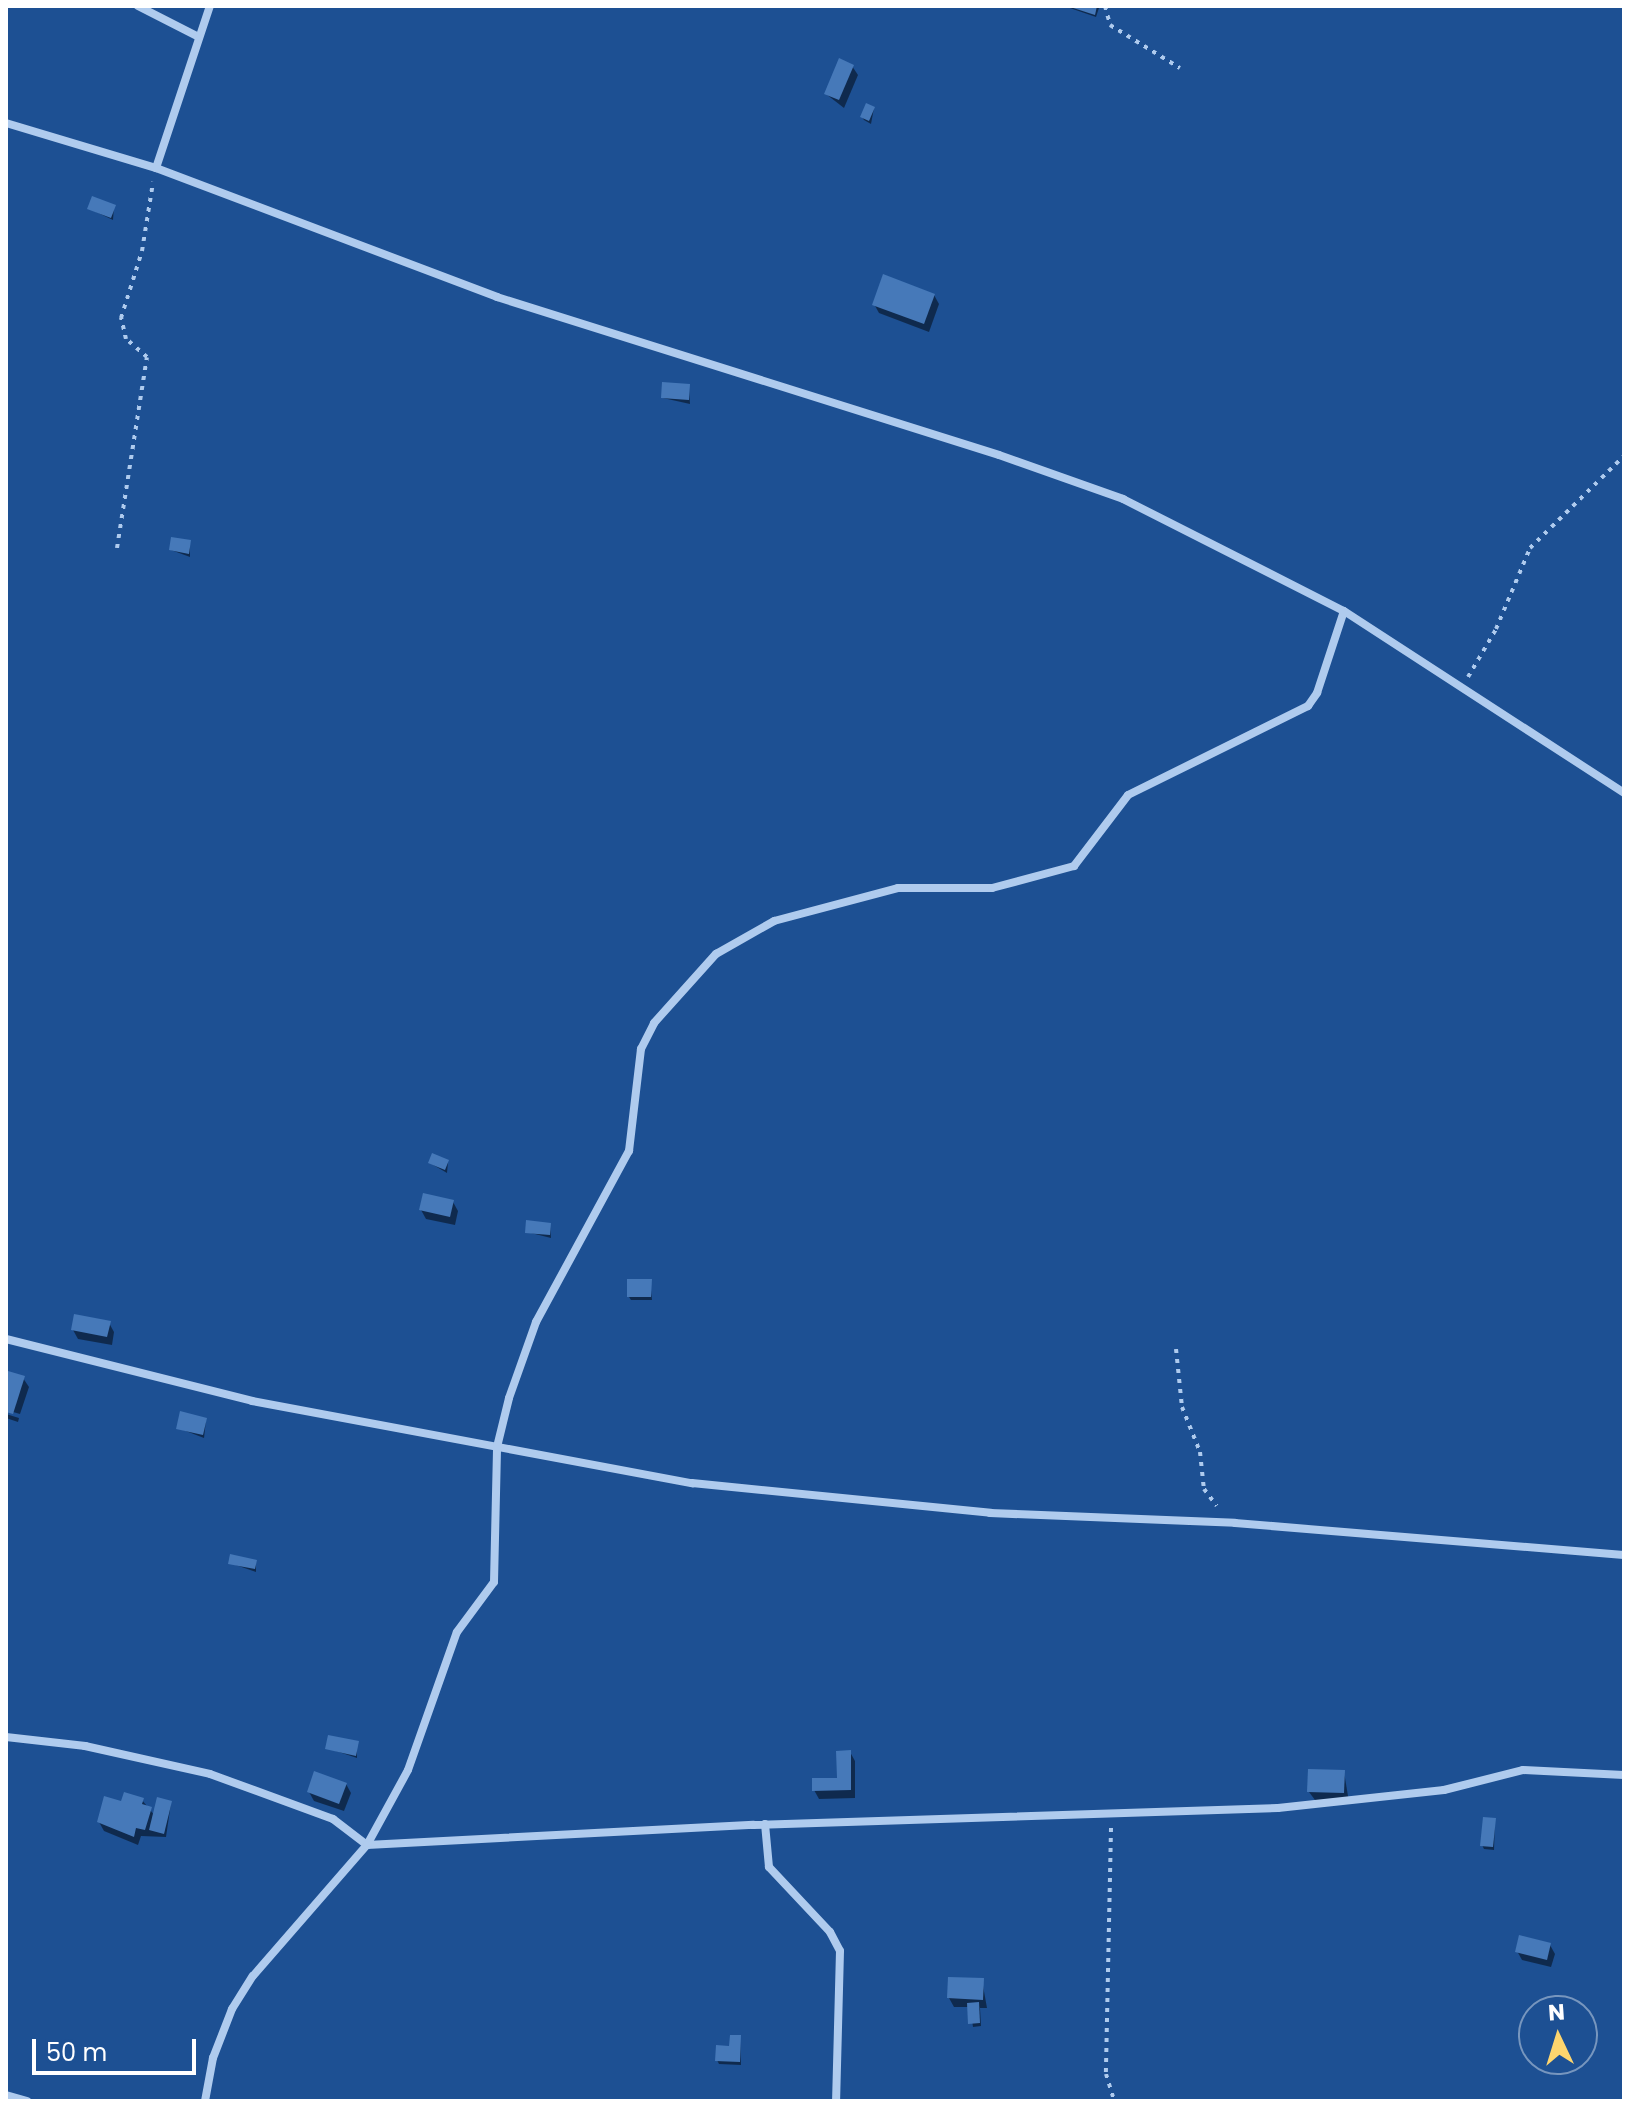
<!DOCTYPE html>
<html>
<head>
<meta charset="utf-8">
<style>
  body { margin:0 }
  #map { position:relative; width:1630px; height:2107px; overflow:hidden; background:#1d5093; font-family:Poppins,sans-serif }
  div>[style] { position:absolute }
  .shadow>* { inset:0; background:#0007 }
  .building>* { inset:0; background:#4679b9 }
  .path>* { height:4px; margin-top:-2px; transform-origin:0; background:repeating-linear-gradient(90deg,#afcbee 0 4px,transparent 0 10px) }
  .street>* { height:8px; margin:-4px; padding:0 4px; transform-origin:4px; border-radius:4px; background:#afcbee }
  span { translate:-50% -50%; white-space:nowrap; text-align:center; line-height:1.15; -webkit-text-stroke:6px #1d5093; paint-order:stroke }
  .frame { position:absolute; inset:0; border:8px solid #fff; pointer-events:none }
  .north { position:absolute; left:1518px; top:1995px; width:80px; height:80px; box-sizing:border-box; background:#1d5093; border:2px solid #7796be; border-radius:50%; rotate:356deg; font-size:22px; font-weight:700; line-height:32px; text-align:center; color:#fff }
  .north::after { content:''; display:block; margin:auto; width:28px; height:36px; background:#fdd56e; clip-path:polygon(50% 0,100% 100%,50% 72%,0 100%) }
  .scale { position:absolute; left:32px; top:2039px; width:164px; height:36px; box-sizing:border-box; border:4px solid #fff; border-top:0; padding-left:10px; font-size:24px; line-height:28px; white-space:nowrap; color:#fff; -webkit-text-stroke:6px #1d5093; paint-order:stroke }
</style>
</head>
<body>
<div id="map">
  <div class="shadow">
    <i style="clip-path:polygon(1064px 6px,1097px 6px,1099px 8px,1096px 17px)"></i>
    <i style="clip-path:polygon(852px 66px,858px 75px,844px 108px,826px 94px)"></i>
    <i style="clip-path:polygon(874px 108px,871px 124px,864px 120px,862px 117px)"></i>
    <i style="clip-path:polygon(114px 206px,113px 220px,90px 209px)"></i>
    <i style="clip-path:polygon(934px 295px,939px 304px,929px 332px,879px 313px,874px 304px)"></i>
    <i style="clip-path:polygon(689px 386px,690px 404px,663px 398px)"></i>
    <i style="clip-path:polygon(190px 542px,190px 557px,171px 550px)"></i>
    <i style="clip-path:polygon(448px 1162px,447px 1173px,430px 1163px)"></i>
    <i style="clip-path:polygon(453px 1202px,458px 1211px,455px 1225px,426px 1219px,421px 1210px)"></i>
    <i style="clip-path:polygon(550px 1225px,551px 1238px,527px 1232px)"></i>
    <i style="clip-path:polygon(650px 1281px,652px 1300px,631px 1300px,629px 1297px)"></i>
    <i style="clip-path:polygon(109px 1323px,114px 1332px,112px 1345px,78px 1339px,73px 1330px)"></i>
    <i style="clip-path:polygon(9px 1373px,23px 1378px,29px 1387px,20px 1414px,6px 1410px)"></i>
    <i style="clip-path:polygon(6px 1414px,19px 1418px,18px 1422px,6px 1418px)"></i>
    <i style="clip-path:polygon(206px 1420px,204px 1438px,178px 1428px)"></i>
    <i style="clip-path:polygon(256px 1561px,256px 1572px,230px 1563px)"></i>
    <i style="clip-path:polygon(357px 1743px,357px 1758px,327px 1748px)"></i>
    <i style="clip-path:polygon(850px 1752px,855px 1761px,855px 1798px,819px 1799px,814px 1790px,839px 1780px)"></i>
    <i style="clip-path:polygon(1344px 1772px,1349px 1802px,1315px 1800px,1309px 1792px)"></i>
    <i style="clip-path:polygon(346px 1784px,351px 1793px,344px 1811px,314px 1801px,309px 1792px)"></i>
    <i style="clip-path:polygon(142px 1800px,155px 1816px,171px 1803px,166px 1837px,141px 1836px,138px 1845px,104px 1831px,99px 1822px,123px 1803px)"></i>
    <i style="clip-path:polygon(1495px 1820px,1494px 1850px,1484px 1849px,1482px 1845px)"></i>
    <i style="clip-path:polygon(1550px 1945px,1555px 1954px,1551px 1967px,1522px 1960px,1517px 1951px)"></i>
    <i style="clip-path:polygon(982px 1980px,987px 2008px,980px 2008px,981px 2026px,973px 2027px,970px 2007px,954px 2007px,949px 1998px)"></i>
    <i style="clip-path:polygon(740px 2037px,741px 2065px,719px 2064px,717px 2060px)"></i>
  </div>
  <div class="building">
    <i style="clip-path:polygon(1067px 6px,1097px 6px,1095px 15px)"></i>
    <i style="clip-path:polygon(839px 58px,854px 65px,839px 100px,824px 94px)"></i>
    <i style="clip-path:polygon(866px 103px,875px 107px,869px 121px,860px 117px)"></i>
    <i style="clip-path:polygon(92px 196px,116px 205px,111px 218px,87px 209px)"></i>
    <i style="clip-path:polygon(883px 274px,935px 294px,924px 324px,872px 305px)"></i>
    <i style="clip-path:polygon(662px 382px,690px 384px,689px 400px,661px 398px)"></i>
    <i style="clip-path:polygon(171px 537px,191px 540px,189px 554px,169px 550px)"></i>
    <i style="clip-path:polygon(432px 1153px,449px 1160px,445px 1170px,428px 1163px)"></i>
    <i style="clip-path:polygon(423px 1193px,454px 1200px,450px 1217px,419px 1210px)"></i>
    <i style="clip-path:polygon(526px 1220px,551px 1223px,550px 1235px,525px 1233px)"></i>
    <i style="clip-path:polygon(627px 1279px,652px 1279px,651px 1297px,627px 1297px)"></i>
    <i style="clip-path:polygon(74px 1314px,111px 1321px,107px 1337px,71px 1330px)"></i>
    <i style="clip-path:polygon(8px 1371px,25px 1376px,13px 1414px,6px 1412px)"></i>
    <i style="clip-path:polygon(180px 1411px,207px 1418px,203px 1435px,176px 1429px)"></i>
    <i style="clip-path:polygon(230px 1554px,257px 1560px,255px 1569px,228px 1564px)"></i>
    <i style="clip-path:polygon(328px 1735px,359px 1741px,356px 1756px,325px 1749px)"></i>
    <i style="clip-path:polygon(851px 1750px,851px 1790px,812px 1791px,812px 1778px,837px 1778px,836px 1751px)"></i>
    <i style="clip-path:polygon(1308px 1769px,1345px 1770px,1344px 1793px,1307px 1792px)"></i>
    <i style="clip-path:polygon(314px 1771px,347px 1783px,339px 1804px,307px 1792px)"></i>
    <i style="clip-path:polygon(124px 1792px,144px 1798px,142px 1804px,152px 1807px,145px 1830px,136px 1828px,134px 1837px,97px 1822px,104px 1796px,121px 1801px)"></i>
    <i style="clip-path:polygon(157px 1797px,172px 1801px,164px 1834px,149px 1830px)"></i>
    <i style="clip-path:polygon(1483px 1817px,1496px 1818px,1493px 1847px,1480px 1846px)"></i>
    <i style="clip-path:polygon(1519px 1935px,1551px 1943px,1547px 1960px,1515px 1952px)"></i>
    <i style="clip-path:polygon(948px 1977px,984px 1978px,983px 2000px,947px 1998px)"></i>
    <i style="clip-path:polygon(979px 2002px,980px 2023px,968px 2024px,967px 2003px)"></i>
    <i style="clip-path:polygon(730px 2035px,741px 2035px,740px 2062px,715px 2061px,716px 2045px,729px 2046px)"></i>
  </div>
  <div class="path">
    <i style="left:1105px;top:6px;width:20px;rotate:75deg"></i>
    <i style="left:1110px;top:25px;width:82px;rotate:31.6deg"></i>
    <i style="left:117px;top:548px;width:193px;rotate:-81.1deg"></i>
    <i style="left:147px;top:357px;width:28px;rotate:-139deg"></i>
    <i style="left:126px;top:339px;width:22px;rotate:-103deg"></i>
    <i style="left:121px;top:318px;width:70px;rotate:-72.6deg"></i>
    <i style="left:142px;top:251px;width:70px;rotate:-80.9deg"></i>
    <i style="left:1468px;top:677px;width:56px;rotate:-59.7deg"></i>
    <i style="left:1496px;top:629px;width:88px;rotate:-67.2deg"></i>
    <i style="left:1530px;top:548px;width:132px;rotate:-44.4deg"></i>
    <i style="left:1176px;top:1349px;width:58px;rotate:84.1deg"></i>
    <i style="left:1182px;top:1407px;width:48px;rotate:68.2deg"></i>
    <i style="left:1200px;top:1452px;width:37px;rotate:84deg"></i>
    <i style="left:1204px;top:1489px;width:21px;rotate:53deg"></i>
    <i style="left:1111px;top:1828px;width:246px;rotate:91.2deg"></i>
    <i style="left:1106px;top:2074px;width:28px;rotate:73deg"></i>
  </div>
  <div class="street">
    <i style="left:138px;top:6px;width:66px;rotate:27deg"></i>
    <i style="left:6px;top:123px;width:157px;rotate:16.7deg"></i>
    <i style="left:156px;top:168px;width:365px;rotate:20.7deg"></i>
    <i style="left:497px;top:297px;width:526px;rotate:17.47deg"></i>
    <i style="left:999px;top:455px;width:132px;rotate:19.5deg"></i>
    <i style="left:1123px;top:499px;width:248px;rotate:26.9deg"></i>
    <i style="left:1344px;top:611px;width:334px;rotate:33deg"></i>
    <i style="left:156px;top:168px;width:171px;rotate:-71.6deg"></i>
    <i style="left:6px;top:1339px;width:254px;rotate:14.1deg"></i>
    <i style="left:252px;top:1401px;width:448px;rotate:10.6deg"></i>
    <i style="left:692px;top:1483px;width:300px;rotate:5.7deg"></i>
    <i style="left:990px;top:1513px;width:245px;rotate:2.3deg"></i>
    <i style="left:1235px;top:1523px;width:390px;rotate:4.7deg"></i>
    <i style="left:6px;top:1737px;width:80px;rotate:6.5deg"></i>
    <i style="left:85px;top:1746px;width:128px;rotate:12.6deg"></i>
    <i style="left:210px;top:1774px;width:131px;rotate:20.1deg"></i>
    <i style="left:333px;top:1819px;width:43px;rotate:37.4deg"></i>
    <i style="left:367px;top:1845px;width:387px;rotate:-3deg"></i>
    <i style="left:753px;top:1825px;width:525px;rotate:-1.85deg"></i>
    <i style="left:1278px;top:1808px;width:167px;rotate:-6.2deg"></i>
    <i style="left:1444px;top:1790px;width:81px;rotate:-14.2deg"></i>
    <i style="left:1523px;top:1770px;width:101px;rotate:2.8deg"></i>
    <i style="left:765px;top:1824px;width:43px;rotate:84.7deg"></i>
    <i style="left:769px;top:1867px;width:89px;rotate:46.8deg"></i>
    <i style="left:830px;top:1932px;width:21px;rotate:62deg"></i>
    <i style="left:840px;top:1951px;width:150px;rotate:91.5deg"></i>
    <i style="left:6px;top:2095px;width:22px;rotate:16deg"></i>
    <i style="left:205px;top:2101px;width:44px;rotate:-79.5deg"></i>
    <i style="left:213px;top:2058px;width:53px;rotate:-68.8deg"></i>
    <i style="left:232px;top:2009px;width:39px;rotate:-58deg"></i>
    <i style="left:253px;top:1976px;width:174px;rotate:-49deg"></i>
    <i style="left:367px;top:1845px;width:85px;rotate:-61.3deg"></i>
    <i style="left:408px;top:1770px;width:146px;rotate:-70.5deg"></i>
    <i style="left:457px;top:1632px;width:62px;rotate:-53.5deg"></i>
    <i style="left:494px;top:1582px;width:135px;rotate:-88.7deg"></i>
    <i style="left:497px;top:1447px;width:50px;rotate:-76.2deg"></i>
    <i style="left:509px;top:1398px;width:81px;rotate:-70.4deg"></i>
    <i style="left:536px;top:1322px;width:195px;rotate:-61.5deg"></i>
    <i style="left:629px;top:1151px;width:103px;rotate:-83.3deg"></i>
    <i style="left:641px;top:1049px;width:29px;rotate:-63deg"></i>
    <i style="left:654px;top:1023px;width:93px;rotate:-48.1deg"></i>
    <i style="left:716px;top:954px;width:67px;rotate:-29.6deg"></i>
    <i style="left:774px;top:921px;width:128px;rotate:-14.9deg"></i>
    <i style="left:898px;top:888px;width:94px"></i>
    <i style="left:992px;top:888px;width:85px;rotate:-15deg"></i>
    <i style="left:1074px;top:866px;width:89px;rotate:-52.7deg"></i>
    <i style="left:1128px;top:795px;width:201px;rotate:-26.3deg"></i>
    <i style="left:1308px;top:706px;width:16px;rotate:-55deg"></i>
    <i style="left:1317px;top:693px;width:86px;rotate:-71.8deg"></i>
  </div>
  <div class="frame"></div>
  <div class="north">N</div>
  <div class="scale">50 m</div>
</div>
</body>
</html>
